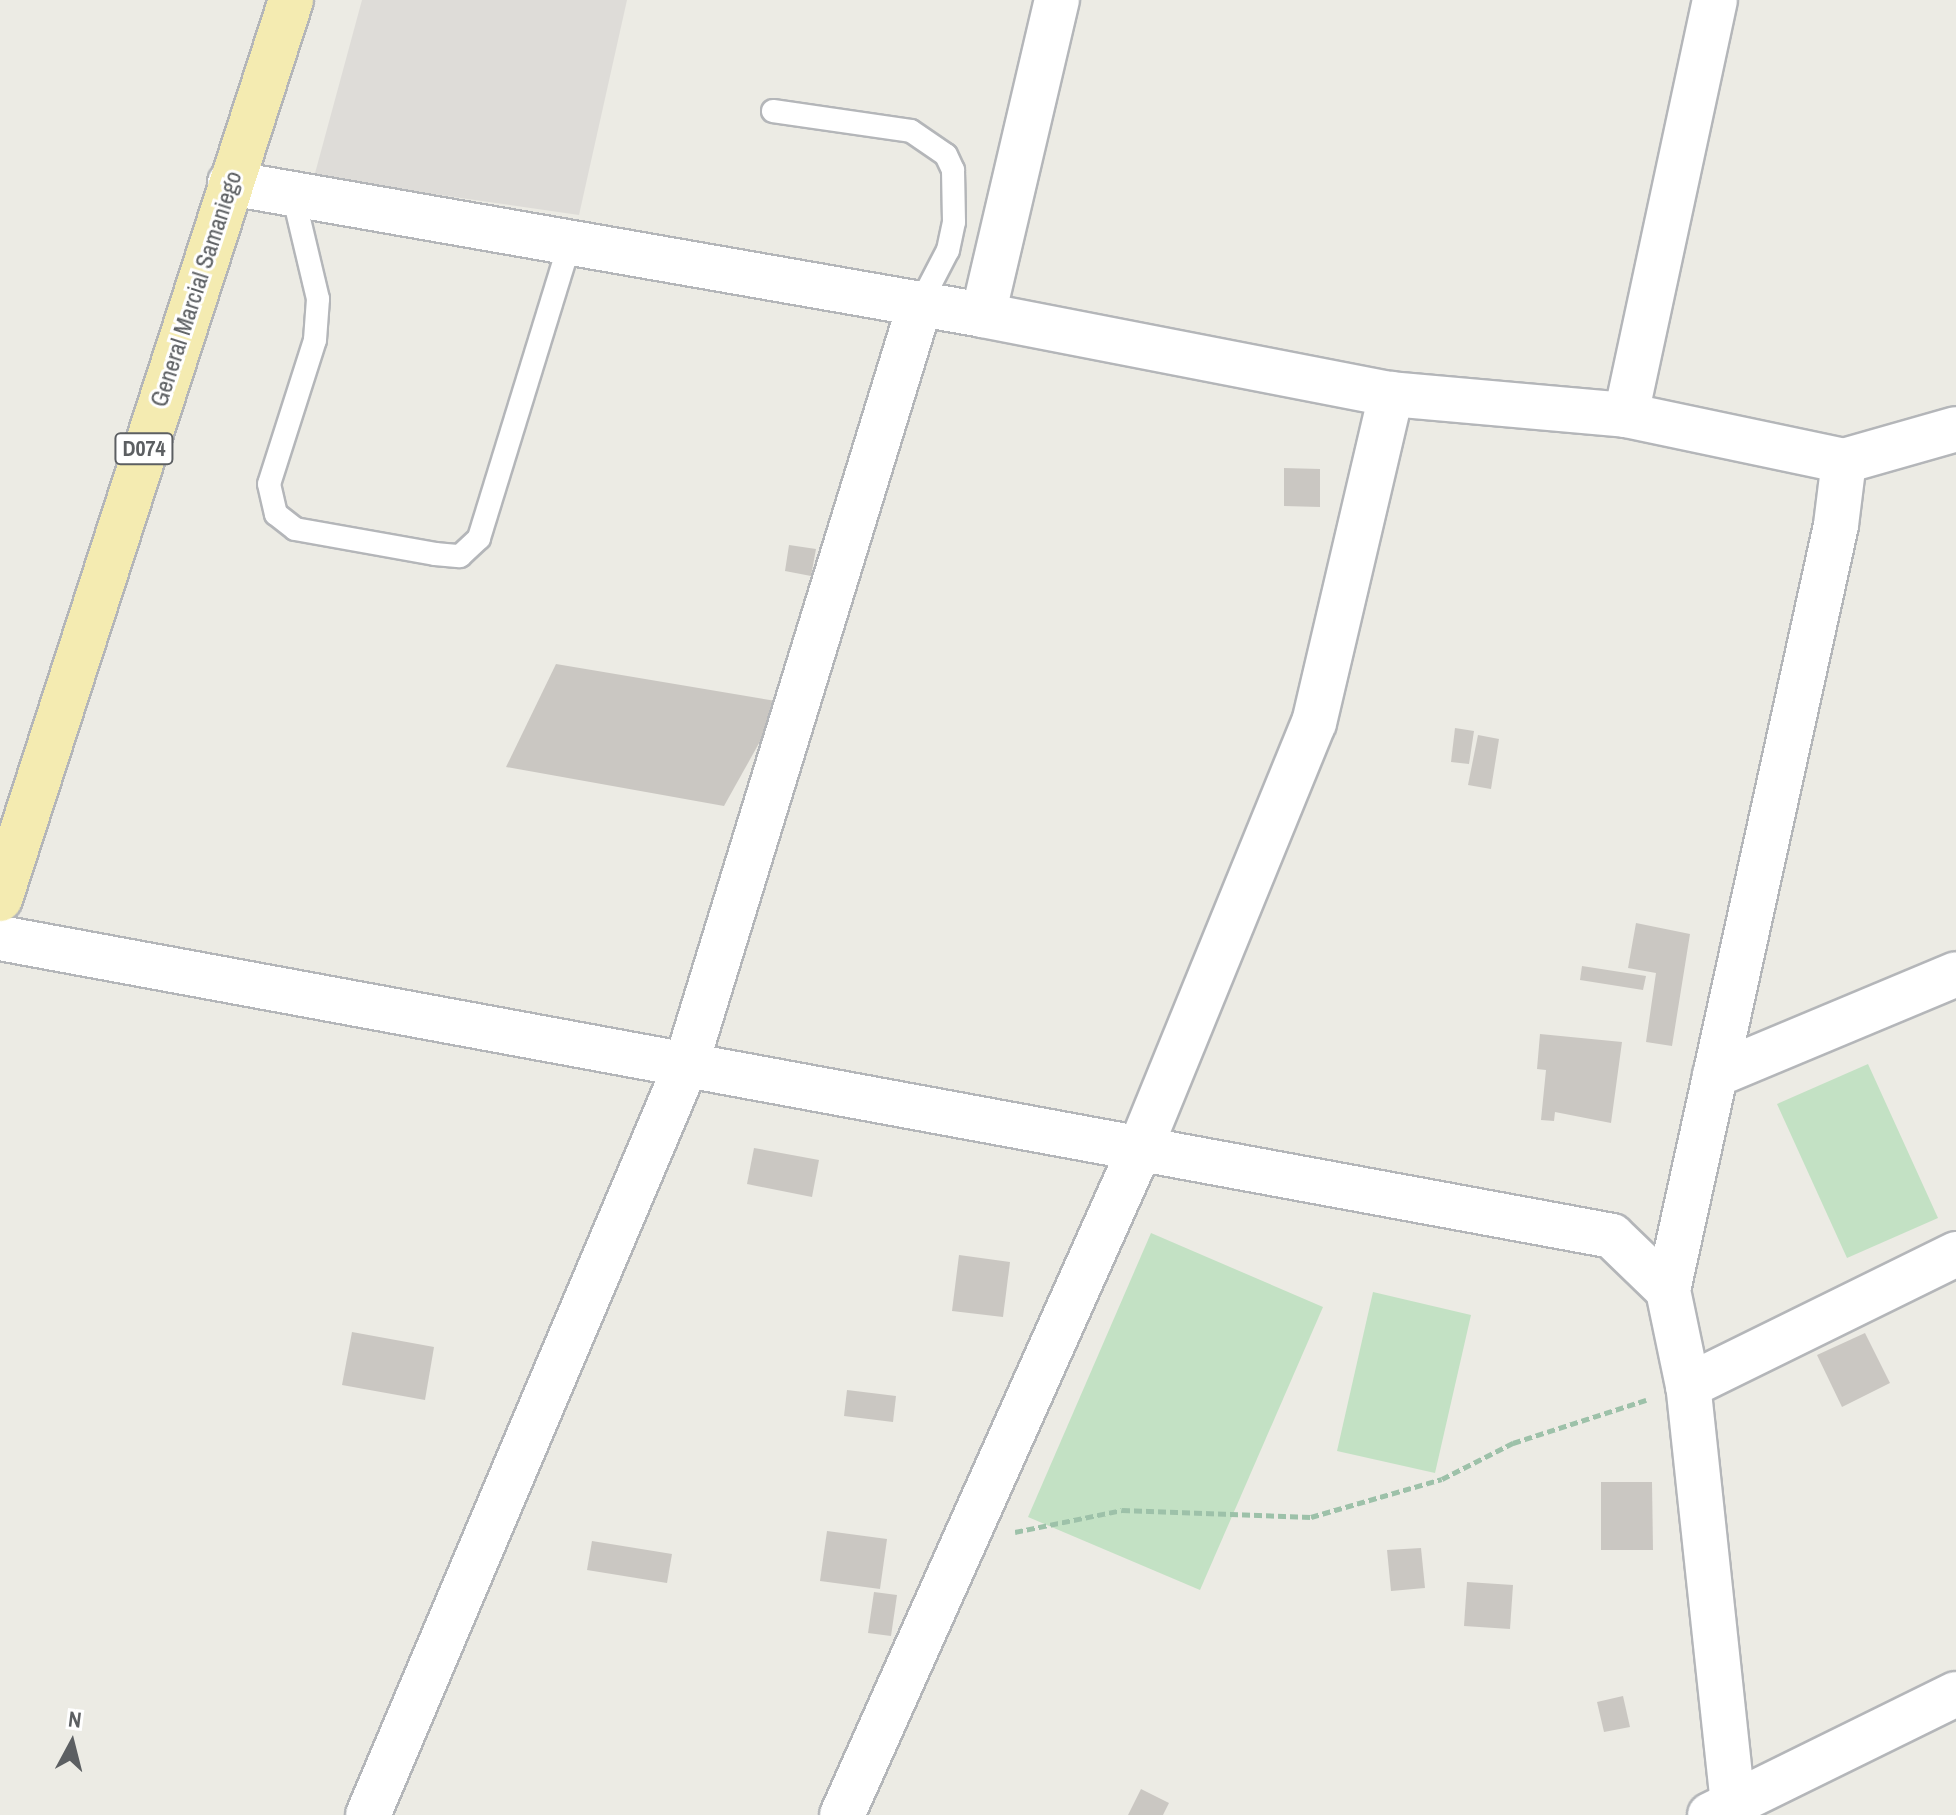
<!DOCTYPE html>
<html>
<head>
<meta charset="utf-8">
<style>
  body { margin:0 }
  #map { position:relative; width:1956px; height:1815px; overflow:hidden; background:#ecebe4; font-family:"Archivo Narrow",sans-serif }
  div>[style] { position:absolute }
  .industrial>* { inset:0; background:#dedcd8 }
  .green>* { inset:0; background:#c3e1c4 }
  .building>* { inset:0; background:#cac7c2 }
  .path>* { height:5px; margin-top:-2.5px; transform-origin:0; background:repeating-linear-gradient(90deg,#9dc1a9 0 8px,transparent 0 12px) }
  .roads { filter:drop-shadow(2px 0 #b4b6b9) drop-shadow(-2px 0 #b4b6b9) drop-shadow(0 2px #b4b6b9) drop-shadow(0 -2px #b4b6b9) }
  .service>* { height:22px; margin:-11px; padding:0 11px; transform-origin:11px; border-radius:11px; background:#fff }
  .minor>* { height:44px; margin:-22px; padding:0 22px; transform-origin:22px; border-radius:22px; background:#fff }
  .tertiary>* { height:44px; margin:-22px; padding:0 22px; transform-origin:22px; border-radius:22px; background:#fff }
  .primary>* { height:44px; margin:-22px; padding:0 22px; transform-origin:22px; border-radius:22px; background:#f4ebb1 }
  span { translate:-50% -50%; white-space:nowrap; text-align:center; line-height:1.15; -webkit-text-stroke:6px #fff; paint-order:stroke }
  .shield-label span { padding:2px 6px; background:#fff; border:2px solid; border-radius:6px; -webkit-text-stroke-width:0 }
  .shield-label { font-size:22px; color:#5c5f62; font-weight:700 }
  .street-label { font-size:24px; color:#5c5f62 }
  .north { position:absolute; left:32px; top:1703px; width:80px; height:80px; -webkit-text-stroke:6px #fff; paint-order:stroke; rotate:7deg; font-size:22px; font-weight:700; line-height:32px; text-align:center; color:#5c5f62 }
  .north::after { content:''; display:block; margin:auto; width:28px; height:36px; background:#5c5f62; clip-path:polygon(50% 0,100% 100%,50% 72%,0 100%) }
</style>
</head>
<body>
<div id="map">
  <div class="industrial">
    <i style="clip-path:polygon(362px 0,627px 0,579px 215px,314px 177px)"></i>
  </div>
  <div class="green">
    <i style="clip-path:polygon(1868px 1064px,1938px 1218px,1847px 1258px,1777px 1104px)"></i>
    <i style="clip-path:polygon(1151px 1233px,1323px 1307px,1200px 1590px,1028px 1517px)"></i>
    <i style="clip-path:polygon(1373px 1292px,1471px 1315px,1435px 1473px,1337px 1451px)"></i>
  </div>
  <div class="building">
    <i style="clip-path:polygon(1284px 468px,1320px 469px,1320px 507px,1284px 506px)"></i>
    <i style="clip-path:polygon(789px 545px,816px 549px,811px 576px,785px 571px)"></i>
    <i style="clip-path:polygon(556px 664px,782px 702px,724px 806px,506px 767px)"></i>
    <i style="clip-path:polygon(1455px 728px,1474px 731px,1469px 764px,1451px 762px)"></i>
    <i style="clip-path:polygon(1478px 735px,1499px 739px,1491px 789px,1468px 785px)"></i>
    <i style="clip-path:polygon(1636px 923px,1690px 934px,1672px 1046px,1646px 1042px,1656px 973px,1628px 968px)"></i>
    <i style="clip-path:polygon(1582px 966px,1646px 976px,1643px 990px,1580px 980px)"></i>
    <i style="clip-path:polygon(1540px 1034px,1622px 1042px,1611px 1123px,1555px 1112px,1554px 1121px,1541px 1120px,1546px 1070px,1537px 1069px)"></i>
    <i style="clip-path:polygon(754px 1148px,819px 1160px,812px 1197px,747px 1184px)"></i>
    <i style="clip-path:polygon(959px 1255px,1010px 1262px,1003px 1317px,952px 1311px)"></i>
    <i style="clip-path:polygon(352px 1332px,434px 1347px,425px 1400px,342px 1385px)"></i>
    <i style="clip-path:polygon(1865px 1333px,1890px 1383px,1842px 1407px,1817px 1355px)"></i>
    <i style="clip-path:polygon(847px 1390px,896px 1396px,893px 1422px,844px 1416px)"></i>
    <i style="clip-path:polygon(1601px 1482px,1652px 1482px,1653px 1550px,1601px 1550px)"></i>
    <i style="clip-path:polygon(827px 1531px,887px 1539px,880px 1589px,820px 1581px)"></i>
    <i style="clip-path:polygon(592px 1541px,672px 1554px,667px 1583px,587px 1570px)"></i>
    <i style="clip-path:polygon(1421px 1548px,1425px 1588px,1391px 1591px,1387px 1550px)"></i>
    <i style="clip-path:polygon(1467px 1582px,1513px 1585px,1510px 1629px,1464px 1626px)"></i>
    <i style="clip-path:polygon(874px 1592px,897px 1595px,891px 1636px,868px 1633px)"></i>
    <i style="clip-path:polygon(1623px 1696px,1630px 1727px,1604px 1732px,1597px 1702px)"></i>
    <i style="clip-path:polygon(1141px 1789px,1169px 1803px,1163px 1815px,1128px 1815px)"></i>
  </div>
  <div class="path">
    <i style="left:1015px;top:1532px;width:109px;rotate:-11.6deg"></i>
    <i style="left:1122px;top:1510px;width:189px;rotate:2.1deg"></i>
    <i style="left:1311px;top:1517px;width:136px;rotate:-16.2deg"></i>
    <i style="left:1442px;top:1479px;width:80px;rotate:-26.9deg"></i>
    <i style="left:1513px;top:1443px;width:140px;rotate:-17.9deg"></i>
  </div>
  <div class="roads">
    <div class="service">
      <i style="left:773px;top:111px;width:139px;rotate:8.2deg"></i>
      <i style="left:911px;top:131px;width:42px;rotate:34.4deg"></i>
      <i style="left:946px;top:155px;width:17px;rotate:65deg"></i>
      <i style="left:953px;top:170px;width:52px;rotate:88.9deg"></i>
      <i style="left:954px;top:222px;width:29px;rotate:102deg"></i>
      <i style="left:948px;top:250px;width:61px;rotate:117.4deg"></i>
      <i style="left:293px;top:194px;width:108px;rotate:76.6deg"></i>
      <i style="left:318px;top:299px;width:41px;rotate:94.2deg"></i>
      <i style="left:315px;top:340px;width:151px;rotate:107.7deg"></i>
      <i style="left:269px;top:484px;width:31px;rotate:77deg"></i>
      <i style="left:276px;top:514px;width:24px;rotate:38deg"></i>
      <i style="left:295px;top:529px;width:142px;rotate:10.1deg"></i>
      <i style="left:435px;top:554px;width:25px;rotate:5deg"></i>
      <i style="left:460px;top:556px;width:26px;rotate:-43deg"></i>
      <i style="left:479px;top:538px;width:309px;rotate:-72.9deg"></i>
    </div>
    <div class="minor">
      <i style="left:230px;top:183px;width:764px;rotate:9.94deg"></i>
      <i style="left:983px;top:315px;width:416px;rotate:11deg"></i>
      <i style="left:983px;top:315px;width:324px;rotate:-76.8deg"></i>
      <i style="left:1626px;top:415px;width:424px;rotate:-77.9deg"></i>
      <i style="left:0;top:938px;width:1639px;rotate:10.47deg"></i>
      <i style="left:1612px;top:1236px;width:78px;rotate:44deg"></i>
      <i style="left:1715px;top:1075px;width:261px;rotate:-22.7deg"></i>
      <i style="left:1688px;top:1386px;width:299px;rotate:-26.2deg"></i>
      <i style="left:1733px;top:1804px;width:420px;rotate:-96.1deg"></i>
      <i style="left:1688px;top:1386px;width:98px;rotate:-101.8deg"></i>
      <i style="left:1668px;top:1290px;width:783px;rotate:-77.61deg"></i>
      <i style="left:1836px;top:525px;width:64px;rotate:-82.9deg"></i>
      <i style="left:1844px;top:461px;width:116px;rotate:-15.9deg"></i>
      <i style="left:368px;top:1815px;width:811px;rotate:-67.01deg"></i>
      <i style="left:685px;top:1068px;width:799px;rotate:-72.9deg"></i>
      <i style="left:842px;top:1815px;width:727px;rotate:-65.9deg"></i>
      <i style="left:1139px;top:1151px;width:462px;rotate:-67.8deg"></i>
      <i style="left:1314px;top:723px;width:338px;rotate:-76.8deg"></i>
      <i style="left:1391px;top:394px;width:236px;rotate:5.1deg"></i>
      <i style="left:1626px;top:415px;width:223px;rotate:11.9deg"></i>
    </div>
    <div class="tertiary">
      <i style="left:1710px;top:1815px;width:274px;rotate:-26.2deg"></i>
    </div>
    <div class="primary">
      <i style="left:0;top:899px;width:945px;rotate:-72.06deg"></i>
    </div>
  </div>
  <div class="shield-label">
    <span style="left:144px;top:449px">D074</span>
  </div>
  <div class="street-label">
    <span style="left:196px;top:289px;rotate:-72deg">General Marcial Samaniego</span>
  </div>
  <div class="north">N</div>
</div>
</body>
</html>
